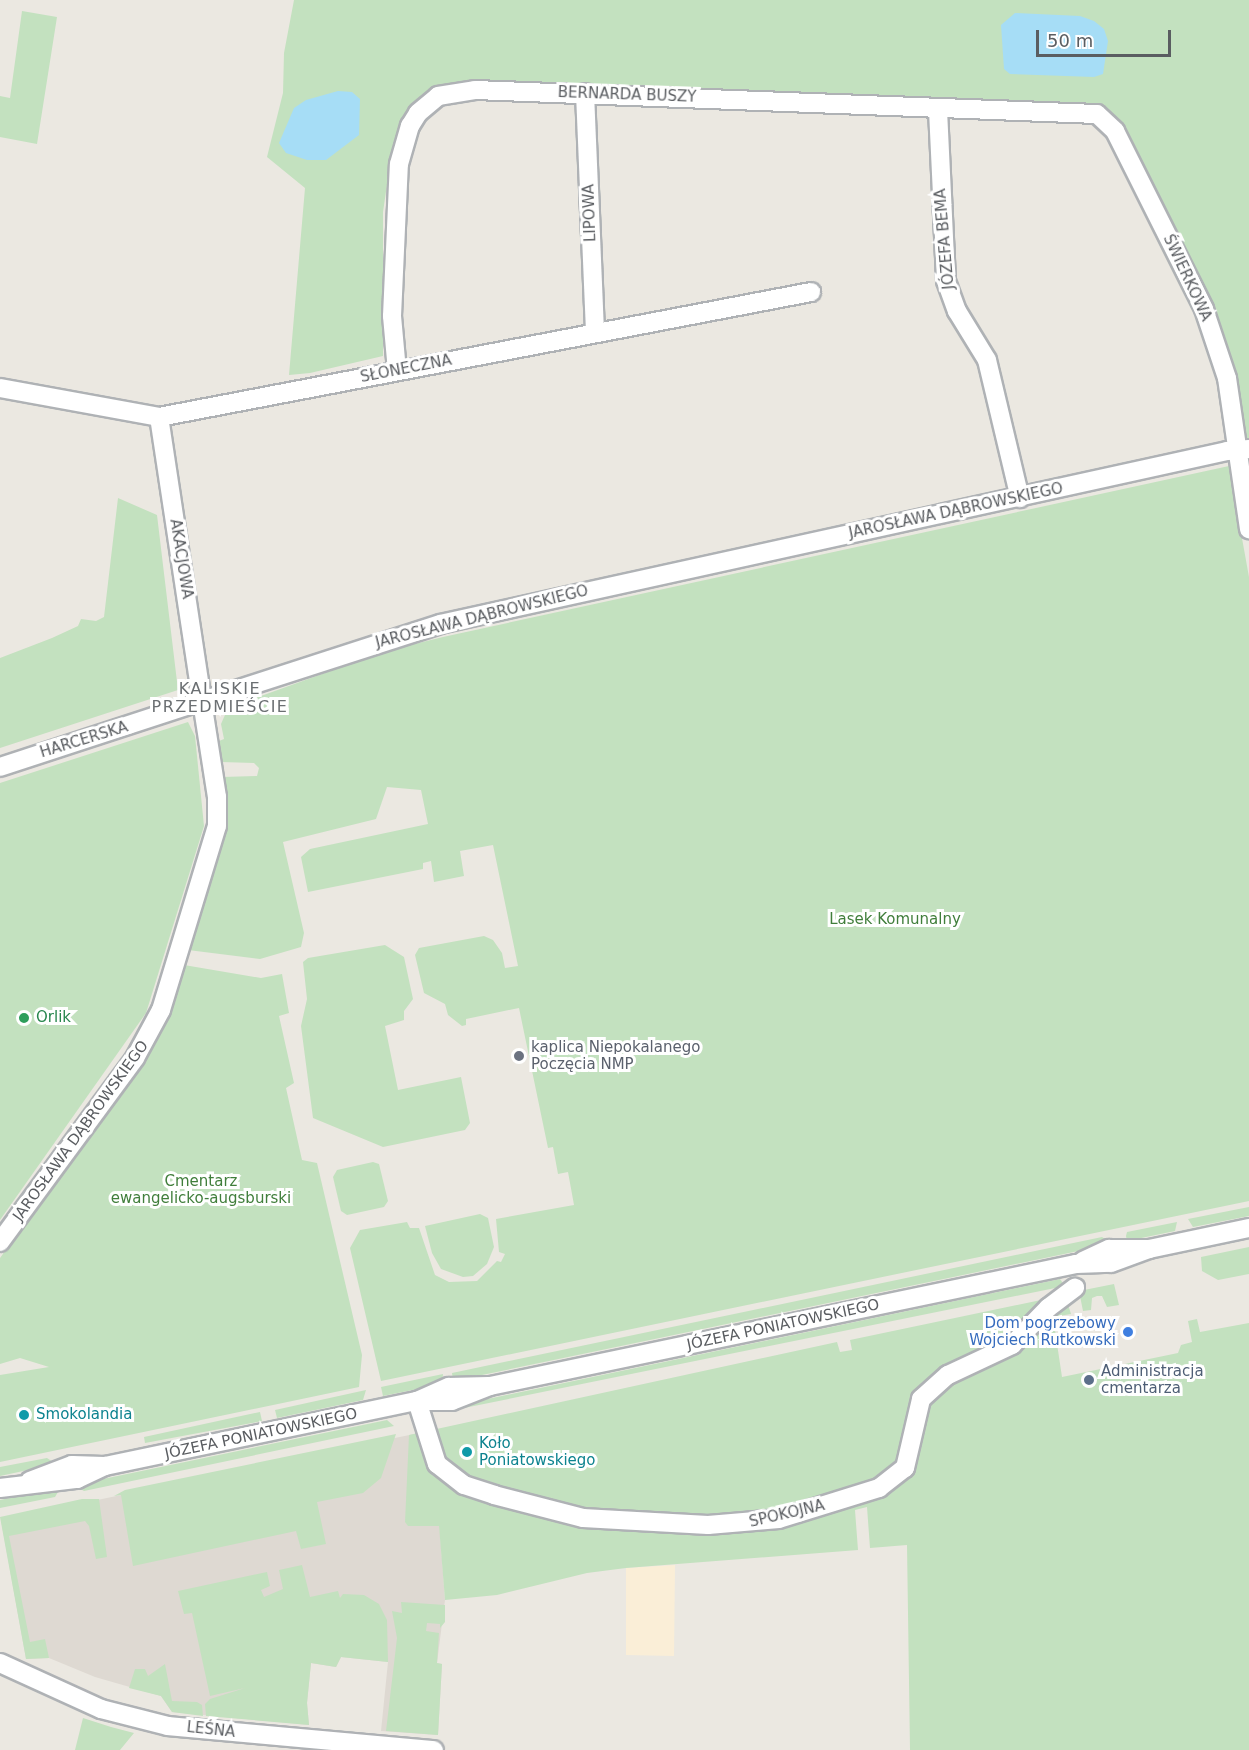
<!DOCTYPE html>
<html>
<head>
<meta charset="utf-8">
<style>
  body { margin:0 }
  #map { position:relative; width:1249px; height:1750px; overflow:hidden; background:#ebe8e1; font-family:"DejaVu Sans",sans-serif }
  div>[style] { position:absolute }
  .commercial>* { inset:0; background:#faeed7 }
  .education>* { inset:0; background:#ded9d2 }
  .green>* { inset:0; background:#c3e1bf }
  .water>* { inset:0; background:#a6ddf6 }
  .roads { filter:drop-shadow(2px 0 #afb2b5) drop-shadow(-2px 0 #afb2b5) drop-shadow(0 2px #afb2b5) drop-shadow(0 -2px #afb2b5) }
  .minor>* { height:18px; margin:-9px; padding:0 9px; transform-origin:9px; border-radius:9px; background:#fff }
  .dots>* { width:16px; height:16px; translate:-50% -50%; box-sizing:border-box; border:3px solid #fff; border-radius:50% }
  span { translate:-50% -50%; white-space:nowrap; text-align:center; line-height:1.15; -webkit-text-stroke:6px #fff; paint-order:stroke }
  .street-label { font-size:15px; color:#5a5d61 }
  .park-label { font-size:15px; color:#407e3b }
  .leisure-label { font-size:15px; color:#27864d }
  .left { translate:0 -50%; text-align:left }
  .worship-label { font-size:15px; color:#5b616d }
  .shop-label { font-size:15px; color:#366cbe }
  .right { translate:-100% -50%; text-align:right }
  .service-label { font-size:15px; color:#4e5e75 }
  .culture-label { font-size:15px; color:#0d838f }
  .neighbourhood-label { font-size:16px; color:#6b6f72; letter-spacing:1.5px }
  .scale { position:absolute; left:1036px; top:30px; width:135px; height:27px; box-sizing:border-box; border:3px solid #5a5d61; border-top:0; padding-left:8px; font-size:18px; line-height:21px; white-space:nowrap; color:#5a5d61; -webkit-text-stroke:4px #fff; paint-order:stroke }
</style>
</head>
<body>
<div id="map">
  <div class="commercial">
    <i style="clip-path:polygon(675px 1565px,674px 1656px,626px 1655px,626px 1568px)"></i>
  </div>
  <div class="education">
    <i style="clip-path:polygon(419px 1433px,439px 1519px,445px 1600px,437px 1663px,442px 1664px,438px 1735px,381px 1731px,388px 1662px,341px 1657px,336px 1667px,311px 1663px,307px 1703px,309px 1725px,172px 1712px,161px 1696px,95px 1677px,49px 1658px,26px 1659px,1px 1520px)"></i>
  </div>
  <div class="green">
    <i style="clip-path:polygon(294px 0,1249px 0,1249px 441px,1243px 442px,1231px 370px,1116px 121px,448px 87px,396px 150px,388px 178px,383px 212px,383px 356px,310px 373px,289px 375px,305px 188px,267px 157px,283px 93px,284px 53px)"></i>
    <i style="clip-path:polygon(22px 11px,57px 17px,37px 144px,0 137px,0 96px,10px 98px)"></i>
    <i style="clip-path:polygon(1229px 466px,1249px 577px,1249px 1201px,381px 1381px,350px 1248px,360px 1230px,407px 1222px,410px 1228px,419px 1228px,435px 1275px,449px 1282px,477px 1281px,497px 1261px,501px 1262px,505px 1254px,499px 1252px,496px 1219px,574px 1205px,568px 1172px,558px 1174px,553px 1147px,548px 1148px,519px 1008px,466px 1019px,466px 1025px,462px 1026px,448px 1015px,445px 1004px,424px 993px,415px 955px,419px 948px,484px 936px,493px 940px,502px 953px,505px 968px,518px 966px,493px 845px,460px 851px,464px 876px,434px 882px,431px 861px,423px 863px,423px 869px,308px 892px,301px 857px,310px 849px,428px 824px,421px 790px,387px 787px,376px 819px,283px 842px,304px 933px,301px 947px,260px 959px,188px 950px,225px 836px,222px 777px,257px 776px,259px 768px,254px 763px,221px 762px,219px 741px,224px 739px,221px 724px,228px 708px,386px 651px,443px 637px)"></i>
    <i style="clip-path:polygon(118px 498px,157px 515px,178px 690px,0 748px,0 658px,52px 638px,78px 626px,81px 619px,96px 621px,104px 617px)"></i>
    <i style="clip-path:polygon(188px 722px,195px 736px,204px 826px,146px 1013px,0 1220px,0 783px)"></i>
    <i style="clip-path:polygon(385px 945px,404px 957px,413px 999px,404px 1011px,404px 1020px,385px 1026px,398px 1090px,461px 1077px,470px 1123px,465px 1130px,383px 1147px,313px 1118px,301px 1026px,307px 999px,303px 962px,308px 958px)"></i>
    <i style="clip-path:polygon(184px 965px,261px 978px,282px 974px,289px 1013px,279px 1016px,294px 1083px,286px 1088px,302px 1160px,317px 1163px,362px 1355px,359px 1387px,0 1462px,0 1375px,49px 1367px,20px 1358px,0 1364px,0 1258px,144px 1058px,164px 1026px)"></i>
    <i style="clip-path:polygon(373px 1162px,379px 1164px,388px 1201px,384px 1207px,347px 1215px,341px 1211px,333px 1177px,337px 1170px)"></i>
    <i style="clip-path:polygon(1249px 1207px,1249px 1216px,1193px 1227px,1188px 1219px)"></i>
    <i style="clip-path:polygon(480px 1214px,488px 1218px,494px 1247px,487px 1264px,473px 1276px,463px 1277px,441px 1269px,432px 1253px,425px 1226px)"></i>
    <i style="clip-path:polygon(1177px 1222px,1175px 1231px,1127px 1241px,1126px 1236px,1127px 1232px)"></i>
    <i style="clip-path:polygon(1102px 1237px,1112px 1244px,453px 1381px,452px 1373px)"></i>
    <i style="clip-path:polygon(1249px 1247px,1249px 1274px,1218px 1280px,1202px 1271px,1201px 1257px)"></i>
    <i style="clip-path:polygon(1060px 1279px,1065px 1286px,459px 1409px,459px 1405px)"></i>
    <i style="clip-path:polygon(1114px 1284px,1119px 1305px,1107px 1307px,1102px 1296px,1097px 1296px,1092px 1298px,1091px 1310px,1083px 1311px,1079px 1291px)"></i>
    <i style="clip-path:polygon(1065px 1295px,1071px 1314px,1053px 1317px,1062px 1377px,1178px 1353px,1181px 1345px,1192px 1342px,1188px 1321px,1197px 1319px,1200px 1332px,1249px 1323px,1249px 1750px,910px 1750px,907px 1545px,870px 1548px,867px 1507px,855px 1510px,858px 1550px,626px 1568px,587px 1573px,497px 1595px,445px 1600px,439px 1526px,408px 1526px,405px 1522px,409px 1435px,837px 1342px,840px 1352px,852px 1350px,850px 1340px)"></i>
    <i style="clip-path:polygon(443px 1374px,442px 1384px,383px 1396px,381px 1387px)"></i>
    <i style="clip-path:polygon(366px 1390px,363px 1400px,277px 1418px,275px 1410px)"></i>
    <i style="clip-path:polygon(260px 1412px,262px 1421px,145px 1443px,144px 1437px)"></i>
    <i style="clip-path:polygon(387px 1420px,394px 1426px,84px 1491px,74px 1485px)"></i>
    <i style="clip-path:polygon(396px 1434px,381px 1478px,363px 1493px,317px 1502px,326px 1544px,301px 1549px,296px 1531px,133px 1566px,121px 1495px,114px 1496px,125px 1490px)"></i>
    <i style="clip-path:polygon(47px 1458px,56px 1464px,0 1476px,0 1467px)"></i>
    <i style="clip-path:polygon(61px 1487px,55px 1497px,0 1508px,0 1500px)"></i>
    <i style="clip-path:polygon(82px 1499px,99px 1499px,107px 1557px,96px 1559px,89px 1526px,85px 1521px,9px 1536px,30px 1642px,45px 1639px,49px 1658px,26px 1659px,0 1517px)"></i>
    <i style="clip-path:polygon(302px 1565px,310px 1597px,338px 1591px,340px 1598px,343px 1594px,364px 1595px,379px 1604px,387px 1620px,388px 1662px,341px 1657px,336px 1667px,311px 1663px,307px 1703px,309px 1725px,206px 1716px,205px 1704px,210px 1699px,245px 1688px,210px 1696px,192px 1613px,184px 1614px,178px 1591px,267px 1572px,270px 1586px,261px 1590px,264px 1597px,283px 1589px,279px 1570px)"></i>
    <i style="clip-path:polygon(401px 1602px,445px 1605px,445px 1622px,440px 1628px,440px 1624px,427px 1623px,426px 1631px,439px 1633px,437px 1663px,442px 1664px,438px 1735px,386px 1731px,397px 1638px,392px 1611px,402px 1613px)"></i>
    <i style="clip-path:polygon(165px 1664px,172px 1701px,197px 1702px,202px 1705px,203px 1716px,172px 1712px,161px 1696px,129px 1688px,135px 1669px,145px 1669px,148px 1676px)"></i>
    <i style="clip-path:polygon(83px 1718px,111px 1727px,134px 1733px,120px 1750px,75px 1750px)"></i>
  </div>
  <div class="water">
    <i style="clip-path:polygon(1015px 13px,1080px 16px,1094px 21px,1104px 29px,1108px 41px,1103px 74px,1094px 77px,1010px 74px,1004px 69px,1001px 25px)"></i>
    <i style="clip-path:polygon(338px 91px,352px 92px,360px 99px,359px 135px,326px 160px,307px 160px,286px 153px,279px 143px,294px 108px,306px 100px)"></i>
  </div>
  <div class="roads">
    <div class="minor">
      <i style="left:585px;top:93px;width:240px;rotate:87.6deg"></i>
      <i style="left:938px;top:110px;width:171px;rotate:87.3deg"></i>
      <i style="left:946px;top:281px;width:32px;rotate:70deg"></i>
      <i style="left:957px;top:311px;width:57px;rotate:58.5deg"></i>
      <i style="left:987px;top:360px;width:142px;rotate:76.6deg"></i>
      <i style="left:397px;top:371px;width:55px;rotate:-95.2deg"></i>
      <i style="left:392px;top:316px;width:152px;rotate:-87.4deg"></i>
      <i style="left:399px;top:164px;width:40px;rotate:-74deg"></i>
      <i style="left:410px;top:126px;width:15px;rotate:-58deg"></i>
      <i style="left:418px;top:113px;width:26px;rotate:-40deg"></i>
      <i style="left:438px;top:96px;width:37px;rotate:-9deg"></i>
      <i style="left:475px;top:90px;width:622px;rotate:2.21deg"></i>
      <i style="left:1097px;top:114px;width:25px;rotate:43deg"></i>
      <i style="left:1115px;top:131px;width:199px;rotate:63.4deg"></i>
      <i style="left:1204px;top:309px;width:73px;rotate:71.6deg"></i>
      <i style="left:1227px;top:378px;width:153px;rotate:81.7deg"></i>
      <i style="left:0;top:388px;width:162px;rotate:10.3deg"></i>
      <i style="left:159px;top:417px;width:664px;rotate:-10.85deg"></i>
      <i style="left:0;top:767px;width:213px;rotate:-18.1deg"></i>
      <i style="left:202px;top:701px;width:287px;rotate:-98.6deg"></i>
      <i style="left:0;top:1242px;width:228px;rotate:-53.7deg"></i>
      <i style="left:135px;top:1058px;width:55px;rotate:-61.6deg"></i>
      <i style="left:161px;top:1010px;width:192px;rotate:-73.1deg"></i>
      <i style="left:217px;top:826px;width:29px;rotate:-90deg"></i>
      <i style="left:217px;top:797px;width:97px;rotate:-98.9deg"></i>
      <i style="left:202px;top:701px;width:250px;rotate:-17.9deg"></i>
      <i style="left:440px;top:624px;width:806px;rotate:-12.4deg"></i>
      <i style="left:1227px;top:451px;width:22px;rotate:-5deg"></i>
      <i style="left:1083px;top:1261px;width:29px;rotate:-25deg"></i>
      <i style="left:1109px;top:1249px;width:40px"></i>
      <i style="left:1149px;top:1249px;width:102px;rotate:-11.9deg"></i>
      <i style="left:417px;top:1401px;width:66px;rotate:72.4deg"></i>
      <i style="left:437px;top:1464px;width:34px;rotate:38deg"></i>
      <i style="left:464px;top:1485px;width:32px;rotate:18deg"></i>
      <i style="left:494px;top:1495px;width:92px;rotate:14.5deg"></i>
      <i style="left:583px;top:1518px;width:125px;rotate:3.2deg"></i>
      <i style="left:708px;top:1525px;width:71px;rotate:-4.8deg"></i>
      <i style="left:779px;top:1519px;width:105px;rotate:-17.2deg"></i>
      <i style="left:879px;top:1488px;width:33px;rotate:-38deg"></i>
      <i style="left:905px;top:1468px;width:71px;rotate:-76.9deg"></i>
      <i style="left:921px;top:1399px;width:36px;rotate:-42deg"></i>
      <i style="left:948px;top:1375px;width:71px;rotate:-25.1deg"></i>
      <i style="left:1012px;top:1345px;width:52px;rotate:-45.8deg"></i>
      <i style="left:1048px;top:1308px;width:34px;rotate:-37deg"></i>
      <i style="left:417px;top:1401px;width:35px;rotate:-24deg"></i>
      <i style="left:449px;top:1387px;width:40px;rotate:-1.4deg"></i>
      <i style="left:30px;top:1481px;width:45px;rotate:-20.9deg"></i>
      <i style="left:72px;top:1465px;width:32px;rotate:2deg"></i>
      <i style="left:0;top:1488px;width:78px;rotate:-6.7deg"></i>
      <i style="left:77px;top:1479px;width:31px;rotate:-25deg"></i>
      <i style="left:105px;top:1466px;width:319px;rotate:-11.8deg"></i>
      <i style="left:417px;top:1401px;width:35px"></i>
      <i style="left:452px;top:1401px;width:41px;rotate:-21.5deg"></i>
      <i style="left:490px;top:1386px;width:599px;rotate:-11.76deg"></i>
      <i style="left:1076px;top:1264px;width:35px;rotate:-2deg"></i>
      <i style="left:1111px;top:1263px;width:40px;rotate:-20.2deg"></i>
      <i style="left:0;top:1663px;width:111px;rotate:24.5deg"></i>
      <i style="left:101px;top:1709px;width:69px;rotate:14.2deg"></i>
      <i style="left:168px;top:1726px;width:267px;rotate:5.2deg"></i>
    </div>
  </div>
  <div class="dots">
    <i style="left:24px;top:1018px;background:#2e9e5b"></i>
    <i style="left:519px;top:1056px;background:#6b7280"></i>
    <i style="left:1128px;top:1332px;background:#3f7fe0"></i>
    <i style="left:1089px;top:1380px;background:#5c6f8a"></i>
    <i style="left:24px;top:1415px;background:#0f9aa8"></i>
    <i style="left:467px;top:1452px;background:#0f9aa8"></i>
  </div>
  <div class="street-label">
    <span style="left:627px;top:95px;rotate:2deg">BERNARDA BUSZY</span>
    <span style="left:590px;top:213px;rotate:-92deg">LIPOWA</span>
    <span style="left:945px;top:239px;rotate:-95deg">JÓZEFA BEMA</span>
    <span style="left:1187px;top:278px;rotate:65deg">ŚWIERKOWA</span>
    <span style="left:406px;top:369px;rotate:-11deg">SŁONECZNA</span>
    <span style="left:956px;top:511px;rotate:-12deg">JAROSŁAWA DĄBROWSKIEGO</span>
    <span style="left:181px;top:559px;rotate:81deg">AKACJOWA</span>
    <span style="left:482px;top:617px;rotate:-14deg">JAROSŁAWA DĄBROWSKIEGO</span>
    <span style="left:84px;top:740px;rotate:-17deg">HARCERSKA</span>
    <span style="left:81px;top:1131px;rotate:-54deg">JAROSŁAWA DĄBROWSKIEGO</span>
    <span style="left:783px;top:1325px;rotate:-12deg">JÓZEFA PONIATOWSKIEGO</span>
    <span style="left:261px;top:1434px;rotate:-12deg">JÓZEFA PONIATOWSKIEGO</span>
    <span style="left:787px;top:1514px;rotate:-13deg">SPOKOJNA</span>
    <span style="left:211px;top:1730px;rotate:6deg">LEŚNA</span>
  </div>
  <div class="park-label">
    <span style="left:895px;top:920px">Lasek Komunalny</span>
    <span style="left:201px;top:1190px">Cmentarz<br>ewangelicko-augsburski</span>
  </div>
  <div class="leisure-label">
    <span class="left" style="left:36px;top:1018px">Orlik</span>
  </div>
  <div class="worship-label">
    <span class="left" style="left:531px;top:1056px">kaplica Niepokalanego<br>Poczęcia NMP</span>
  </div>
  <div class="shop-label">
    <span class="right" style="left:1116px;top:1332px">Dom pogrzebowy<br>Wojciech Rutkowski</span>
  </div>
  <div class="service-label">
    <span class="left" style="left:1101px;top:1380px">Administracja<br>cmentarza</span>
  </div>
  <div class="culture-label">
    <span class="left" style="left:36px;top:1415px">Smokolandia</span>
    <span class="left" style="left:479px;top:1452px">Koło<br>Poniatowskiego</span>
  </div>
  <div class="neighbourhood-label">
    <span style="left:220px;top:698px">KALISKIE<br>PRZEDMIEŚCIE</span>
  </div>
  <div class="scale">50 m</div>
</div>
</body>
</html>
